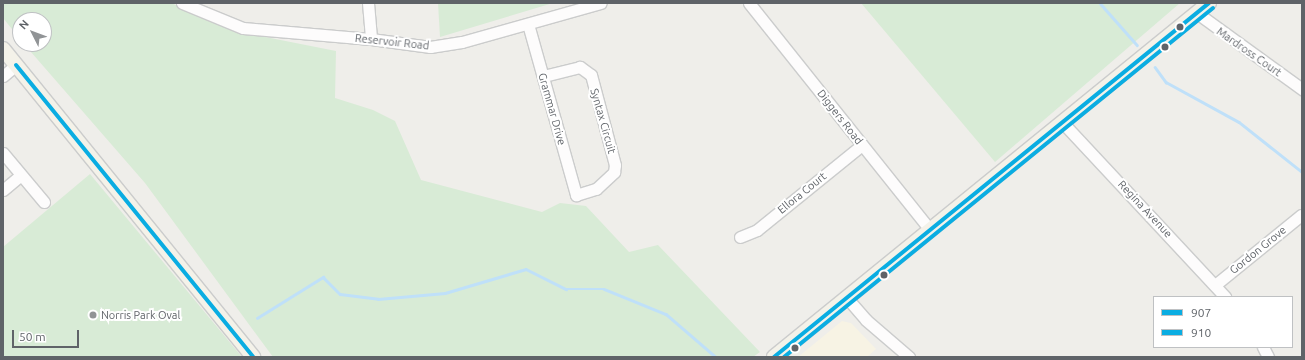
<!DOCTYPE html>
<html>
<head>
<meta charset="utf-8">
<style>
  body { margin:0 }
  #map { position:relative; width:1305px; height:360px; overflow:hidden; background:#efeeea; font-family:Ubuntu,sans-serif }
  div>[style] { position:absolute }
  .commercial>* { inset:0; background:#f7f3e4 }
  .green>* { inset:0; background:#d8ebd6 }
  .stream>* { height:2.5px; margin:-1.25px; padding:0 1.25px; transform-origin:1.25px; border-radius:1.25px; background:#bfe0f9 }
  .roads { filter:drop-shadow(1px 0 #cbcccc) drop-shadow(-1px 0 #cbcccc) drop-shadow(0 1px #cbcccc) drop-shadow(0 -1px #cbcccc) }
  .minor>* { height:11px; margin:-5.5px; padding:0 5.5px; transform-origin:5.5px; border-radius:5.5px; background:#fdfcfc }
  .major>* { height:14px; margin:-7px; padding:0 7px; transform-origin:7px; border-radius:7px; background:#f4f2e9 }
  .bus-1>* { height:4px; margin:-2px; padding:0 2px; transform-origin:2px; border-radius:2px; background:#0aade2 }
  .bus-2>* { height:4px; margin:-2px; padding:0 2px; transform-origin:2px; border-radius:2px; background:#0aade2 }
  .dots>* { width:11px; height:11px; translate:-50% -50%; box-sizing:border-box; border:2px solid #fff; border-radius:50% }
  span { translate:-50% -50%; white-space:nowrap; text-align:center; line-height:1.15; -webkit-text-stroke:4px #fff; paint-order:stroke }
  .street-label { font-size:11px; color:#5f6368 }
  .poi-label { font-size:11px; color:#5f6368 }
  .left { translate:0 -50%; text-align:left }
  .frame { position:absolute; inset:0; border:4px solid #5f6368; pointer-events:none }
  .legend { position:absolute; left:1153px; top:296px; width:140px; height:52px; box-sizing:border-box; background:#fff; border:1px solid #bfc1c3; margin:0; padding:5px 7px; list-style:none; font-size:12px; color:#5f6368 }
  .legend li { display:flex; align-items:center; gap:8px; height:20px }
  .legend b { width:20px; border:1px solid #bfc1c3 }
  .north { position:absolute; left:12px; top:12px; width:40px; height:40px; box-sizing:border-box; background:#fff; border:1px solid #bfc1c3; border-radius:50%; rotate:312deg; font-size:11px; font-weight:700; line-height:16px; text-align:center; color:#5f6368 }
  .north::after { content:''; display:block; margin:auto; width:14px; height:18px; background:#919496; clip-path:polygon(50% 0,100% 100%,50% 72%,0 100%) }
  .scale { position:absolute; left:12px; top:330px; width:67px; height:18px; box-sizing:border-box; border:2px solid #5f6368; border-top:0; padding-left:5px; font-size:12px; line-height:14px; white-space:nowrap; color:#5f6368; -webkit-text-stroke:3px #fff; paint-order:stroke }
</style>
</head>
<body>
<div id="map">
  <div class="commercial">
    <i style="clip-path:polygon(842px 321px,851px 323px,876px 349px,867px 357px,798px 357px)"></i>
  </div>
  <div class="green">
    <i style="clip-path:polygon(3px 3px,171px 3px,240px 32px,336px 51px,335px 98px,373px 110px,395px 121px,421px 180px,542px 212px,560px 203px,586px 206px,629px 252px,658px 245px,760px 352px,753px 357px,273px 357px,145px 183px,24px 44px,44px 44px,44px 20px,20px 20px,20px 39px,3px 18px)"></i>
    <i style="clip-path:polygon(438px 3px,553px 3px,440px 37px)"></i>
    <i style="clip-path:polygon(861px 3px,1180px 3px,995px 162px)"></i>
    <i style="clip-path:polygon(90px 174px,242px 357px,3px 357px,3px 247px)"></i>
  </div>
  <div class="stream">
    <i style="left:1100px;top:3px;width:56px;rotate:48.6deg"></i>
    <i style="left:1155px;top:67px;width:19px;rotate:54deg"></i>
    <i style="left:1166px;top:82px;width:83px;rotate:28.7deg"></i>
    <i style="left:1239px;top:122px;width:80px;rotate:38.4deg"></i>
    <i style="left:257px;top:318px;width:78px;rotate:-31.8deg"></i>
    <i style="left:323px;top:277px;width:24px;rotate:45deg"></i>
    <i style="left:340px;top:294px;width:38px;rotate:7deg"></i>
    <i style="left:378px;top:299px;width:67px;rotate:-5.1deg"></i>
    <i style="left:445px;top:293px;width:84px;rotate:-16.5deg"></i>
    <i style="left:526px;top:269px;width:45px;rotate:26.6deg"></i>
    <i style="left:566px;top:289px;width:38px"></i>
    <i style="left:604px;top:289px;width:67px;rotate:22deg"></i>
    <i style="left:666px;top:314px;width:66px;rotate:40.7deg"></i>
  </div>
  <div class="roads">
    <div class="minor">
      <i style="left:182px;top:3px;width:66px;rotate:22.3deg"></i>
      <i style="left:243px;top:28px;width:128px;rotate:4.9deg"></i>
      <i style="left:371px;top:39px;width:60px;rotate:7.7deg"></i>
      <i style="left:430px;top:47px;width:32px;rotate:-9deg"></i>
      <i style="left:462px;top:42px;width:144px;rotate:-15.7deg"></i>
      <i style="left:368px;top:3px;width:36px;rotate:85deg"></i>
      <i style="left:749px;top:3px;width:290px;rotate:51.4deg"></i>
      <i style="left:1197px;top:13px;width:130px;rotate:35.9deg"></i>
      <i style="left:528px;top:24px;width:178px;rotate:74.3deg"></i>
      <i style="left:576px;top:195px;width:21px;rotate:-17deg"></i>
      <i style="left:596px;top:189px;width:25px;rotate:-43deg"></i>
      <i style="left:614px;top:172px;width:7px;rotate:-82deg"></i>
      <i style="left:615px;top:165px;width:93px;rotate:-104.9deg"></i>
      <i style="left:591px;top:75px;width:14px;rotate:-144deg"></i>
      <i style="left:580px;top:67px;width:38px;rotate:166deg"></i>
      <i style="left:3px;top:76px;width:17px;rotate:-40deg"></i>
      <i style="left:1063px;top:123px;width:238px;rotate:47deg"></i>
      <i style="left:3px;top:153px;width:64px;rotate:50.1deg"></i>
      <i style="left:3px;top:190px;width:23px;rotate:-40deg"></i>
      <i style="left:740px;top:237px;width:18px;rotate:-22deg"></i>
      <i style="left:757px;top:230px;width:135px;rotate:-39deg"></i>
      <i style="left:1215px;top:285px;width:111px;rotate:-39.1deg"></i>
      <i style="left:847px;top:298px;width:29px;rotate:49deg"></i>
      <i style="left:866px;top:320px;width:57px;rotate:40.7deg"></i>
      <i style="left:1263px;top:347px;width:11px;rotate:63deg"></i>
    </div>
    <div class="major">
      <i style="left:3px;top:49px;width:397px;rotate:50.9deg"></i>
      <i style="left:774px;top:357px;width:561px;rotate:-39.14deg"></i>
    </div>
  </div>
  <div class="bus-1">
    <i style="left:16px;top:65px;width:376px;rotate:50.9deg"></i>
    <i style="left:774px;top:357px;width:561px;rotate:-39.14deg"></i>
  </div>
  <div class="bus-2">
    <i style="left:784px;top:357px;width:553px;rotate:-39.13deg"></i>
  </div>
  <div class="dots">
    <i style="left:1180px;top:27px;background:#5f6368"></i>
    <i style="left:1165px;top:47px;background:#5f6368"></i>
    <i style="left:884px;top:275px;background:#5f6368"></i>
    <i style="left:93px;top:315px;background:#919496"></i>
    <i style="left:795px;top:348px;background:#5f6368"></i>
  </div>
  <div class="street-label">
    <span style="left:392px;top:42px;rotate:6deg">Reservoir Road</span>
    <span style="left:1249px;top:52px;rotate:35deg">Mardross Court</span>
    <span style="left:552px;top:109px;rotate:74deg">Grammar Drive</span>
    <span style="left:840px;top:117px;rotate:52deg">Diggers Road</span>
    <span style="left:603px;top:121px;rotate:74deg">Syntax Circuit</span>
    <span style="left:802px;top:193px;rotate:-39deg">Ellora Court</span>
    <span style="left:1145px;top:209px;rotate:47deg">Regina Avenue</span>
    <span style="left:1258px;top:250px;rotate:-39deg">Gordon Grove</span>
  </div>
  <div class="poi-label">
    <span class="left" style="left:101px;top:315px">Norris Park Oval</span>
  </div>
  <div class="frame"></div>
  <ul class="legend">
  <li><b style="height:5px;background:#0aade2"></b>907</li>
  <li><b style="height:5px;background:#0aade2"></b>910</li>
  </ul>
  <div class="north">N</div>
  <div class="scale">50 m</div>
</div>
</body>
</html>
